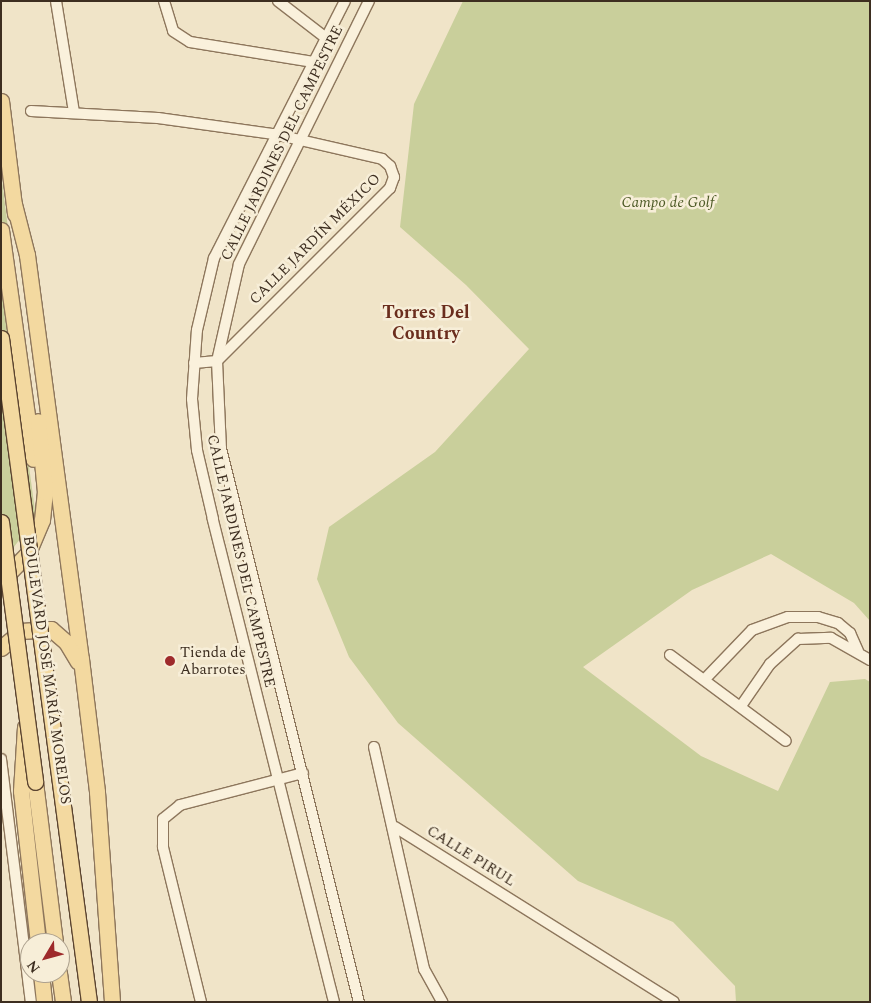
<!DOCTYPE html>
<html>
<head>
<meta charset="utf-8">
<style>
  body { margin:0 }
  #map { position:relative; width:871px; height:1003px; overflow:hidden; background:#f0e4c8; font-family:Spectral,serif }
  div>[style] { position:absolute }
  .green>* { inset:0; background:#c9cf9b }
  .roads { filter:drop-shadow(1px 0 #8d765c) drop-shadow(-1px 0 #8d765c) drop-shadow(0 1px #8d765c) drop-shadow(0 -1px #8d765c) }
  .street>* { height:10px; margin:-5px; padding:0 5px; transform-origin:5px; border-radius:5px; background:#faf1dc }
  .primary>* { height:15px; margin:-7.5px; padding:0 7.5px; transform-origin:7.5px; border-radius:7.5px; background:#f3d9a0 }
  .bridges { filter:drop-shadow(1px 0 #5b4430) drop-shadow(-1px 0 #5b4430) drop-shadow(0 1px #5b4430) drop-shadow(0 -1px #5b4430) }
  .primary-bridge>* { height:15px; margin:-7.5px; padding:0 7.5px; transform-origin:7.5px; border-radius:7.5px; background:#f3d9a0 }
  .dots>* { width:14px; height:14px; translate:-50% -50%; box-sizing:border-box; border:2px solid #f7eed8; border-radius:50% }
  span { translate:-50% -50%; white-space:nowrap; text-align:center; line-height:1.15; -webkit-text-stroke:5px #f7eed8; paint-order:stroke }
  .street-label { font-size:15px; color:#3d2e20 }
  .park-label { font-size:15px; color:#4d5a26; font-style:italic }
  .poi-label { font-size:15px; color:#3d2e20 }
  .left { translate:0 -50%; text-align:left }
  .quarter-label { font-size:18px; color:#6b2e1e; font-weight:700 }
  .frame { position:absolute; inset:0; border:2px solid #3d2e20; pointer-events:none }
  .north { position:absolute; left:20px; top:933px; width:50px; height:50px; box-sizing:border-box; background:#f7eed8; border:1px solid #ada18e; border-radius:50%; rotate:233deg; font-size:14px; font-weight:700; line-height:20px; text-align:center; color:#3d2e20 }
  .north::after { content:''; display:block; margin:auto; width:18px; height:22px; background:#9e2a2b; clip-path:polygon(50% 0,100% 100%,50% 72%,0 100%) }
</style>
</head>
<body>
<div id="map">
  <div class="green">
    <i style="clip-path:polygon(463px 1px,870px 1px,870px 621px,854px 603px,771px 554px,692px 590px,583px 667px,701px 756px,778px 791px,830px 682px,865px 679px,870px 682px,870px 1002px,736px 1002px,735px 986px,673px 922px,578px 881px,398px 723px,349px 657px,317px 579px,329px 527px,435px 452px,529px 349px,466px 285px,400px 227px,414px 104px)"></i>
    <i style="clip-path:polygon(1px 173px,27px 377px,6px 296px,36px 518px,1px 564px)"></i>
  </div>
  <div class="roads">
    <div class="street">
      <i style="left:56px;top:1px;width:112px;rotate:80.8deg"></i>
      <i style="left:164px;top:1px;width:31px;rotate:73deg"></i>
      <i style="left:173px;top:31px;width:20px;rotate:33deg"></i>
      <i style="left:190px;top:42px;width:125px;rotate:9.2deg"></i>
      <i style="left:278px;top:1px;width:61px;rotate:37.6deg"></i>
      <i style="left:31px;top:111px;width:127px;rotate:3.2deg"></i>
      <i style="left:158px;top:118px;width:117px;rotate:7.9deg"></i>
      <i style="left:274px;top:134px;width:111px;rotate:13deg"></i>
      <i style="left:382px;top:159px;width:11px;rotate:41deg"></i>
      <i style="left:390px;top:166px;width:12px;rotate:70deg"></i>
      <i style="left:394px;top:177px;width:12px;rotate:110deg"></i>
      <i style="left:390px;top:188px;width:245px;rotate:135deg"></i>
      <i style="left:217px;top:361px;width:23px;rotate:175deg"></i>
      <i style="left:670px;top:655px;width:144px;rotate:36.6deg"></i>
      <i style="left:705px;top:679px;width:68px;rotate:-46.2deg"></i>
      <i style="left:752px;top:630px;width:38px;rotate:-20deg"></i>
      <i style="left:788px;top:617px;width:30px"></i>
      <i style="left:818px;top:617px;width:21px;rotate:17deg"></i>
      <i style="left:838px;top:623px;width:16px;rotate:40deg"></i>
      <i style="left:850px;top:633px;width:20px;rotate:66deg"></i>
      <i style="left:741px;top:706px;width:51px;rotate:-55.4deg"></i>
      <i style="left:770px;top:664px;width:38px;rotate:-42deg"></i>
      <i style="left:798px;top:639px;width:33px;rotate:-2deg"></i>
      <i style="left:831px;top:638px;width:45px;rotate:29.4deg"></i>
      <i style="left:374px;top:747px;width:228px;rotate:77.3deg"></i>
      <i style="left:424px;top:969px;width:38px;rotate:61deg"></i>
      <i style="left:1px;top:759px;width:245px;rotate:83deg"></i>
      <i style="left:395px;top:827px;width:329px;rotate:32.1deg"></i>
      <i style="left:201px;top:1002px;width:160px;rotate:-103.8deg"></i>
      <i style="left:163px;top:847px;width:28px;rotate:-90deg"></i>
      <i style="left:163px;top:819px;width:22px;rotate:-39deg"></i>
      <i style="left:180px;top:805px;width:127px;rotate:-14.6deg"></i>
      <i style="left:334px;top:1002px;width:498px;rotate:-104.1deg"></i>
      <i style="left:213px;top:519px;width:71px;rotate:-103.1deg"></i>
      <i style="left:197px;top:450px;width:51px;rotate:-95.6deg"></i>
      <i style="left:192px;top:399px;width:69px;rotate:-85.9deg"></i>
      <i style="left:197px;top:330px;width:74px;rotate:-76.7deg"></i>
      <i style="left:214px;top:258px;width:288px;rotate:-63deg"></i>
      <i style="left:359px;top:1002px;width:570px;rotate:-104.01deg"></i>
      <i style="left:221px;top:449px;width:88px;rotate:-92.6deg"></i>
      <i style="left:217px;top:361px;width:99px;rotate:-77.2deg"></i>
      <i style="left:239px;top:264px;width:293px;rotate:-63.7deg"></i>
    </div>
    <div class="primary">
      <i style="left:1px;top:101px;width:114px;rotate:82.9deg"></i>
      <i style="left:14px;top:204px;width:53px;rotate:75.7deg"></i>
      <i style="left:27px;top:255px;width:408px;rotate:82.4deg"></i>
      <i style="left:81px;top:659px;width:134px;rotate:83.1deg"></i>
      <i style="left:97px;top:792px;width:211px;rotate:85.9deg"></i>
      <i style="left:1px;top:230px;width:231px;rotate:82deg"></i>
      <i style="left:1px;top:581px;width:39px;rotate:-46deg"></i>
      <i style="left:28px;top:553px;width:36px;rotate:-67deg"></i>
      <i style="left:42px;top:520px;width:28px;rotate:-84deg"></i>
      <i style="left:45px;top:492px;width:71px;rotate:-95.6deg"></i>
      <i style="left:1px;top:648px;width:26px;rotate:-40deg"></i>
      <i style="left:21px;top:631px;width:30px;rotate:-4deg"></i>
      <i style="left:51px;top:629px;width:20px;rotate:41deg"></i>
      <i style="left:66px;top:642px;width:23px;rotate:59deg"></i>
      <i style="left:25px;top:727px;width:64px;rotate:93.6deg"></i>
      <i style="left:21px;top:791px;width:153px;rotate:83.6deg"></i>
      <i style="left:35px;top:782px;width:162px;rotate:82.9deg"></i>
      <i style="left:41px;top:973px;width:29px;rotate:84deg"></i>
      <i style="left:59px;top:973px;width:29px;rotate:82deg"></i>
    </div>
  </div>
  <div class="bridges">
    <div class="primary-bridge">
      <i style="left:1px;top:338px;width:670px;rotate:82.45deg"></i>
      <i style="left:1px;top:522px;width:262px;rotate:82.5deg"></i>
    </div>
  </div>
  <div class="dots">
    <i style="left:170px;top:661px;background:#9e2a2b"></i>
  </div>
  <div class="street-label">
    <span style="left:282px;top:143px;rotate:-64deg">CALLE JARDINES DEL CAMPESTRE</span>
    <span style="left:315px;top:239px;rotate:-45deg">CALLE JARDÍN MÉXICO</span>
    <span style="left:241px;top:561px;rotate:77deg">CALLE JARDINES DEL CAMPESTRE</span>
    <span style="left:47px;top:670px;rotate:82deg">BOULEVARD JOSÉ MARÍA MORELOS</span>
    <span style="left:471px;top:856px;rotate:32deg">CALLE PIRUL</span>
  </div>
  <div class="park-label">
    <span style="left:668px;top:203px">Campo de Golf</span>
  </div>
  <div class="poi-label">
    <span class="left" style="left:180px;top:661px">Tienda de<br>Abarrotes</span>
  </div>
  <div class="quarter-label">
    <span style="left:426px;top:324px">Torres Del<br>Country</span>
  </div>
  <div class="frame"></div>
  <div class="north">N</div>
</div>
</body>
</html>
